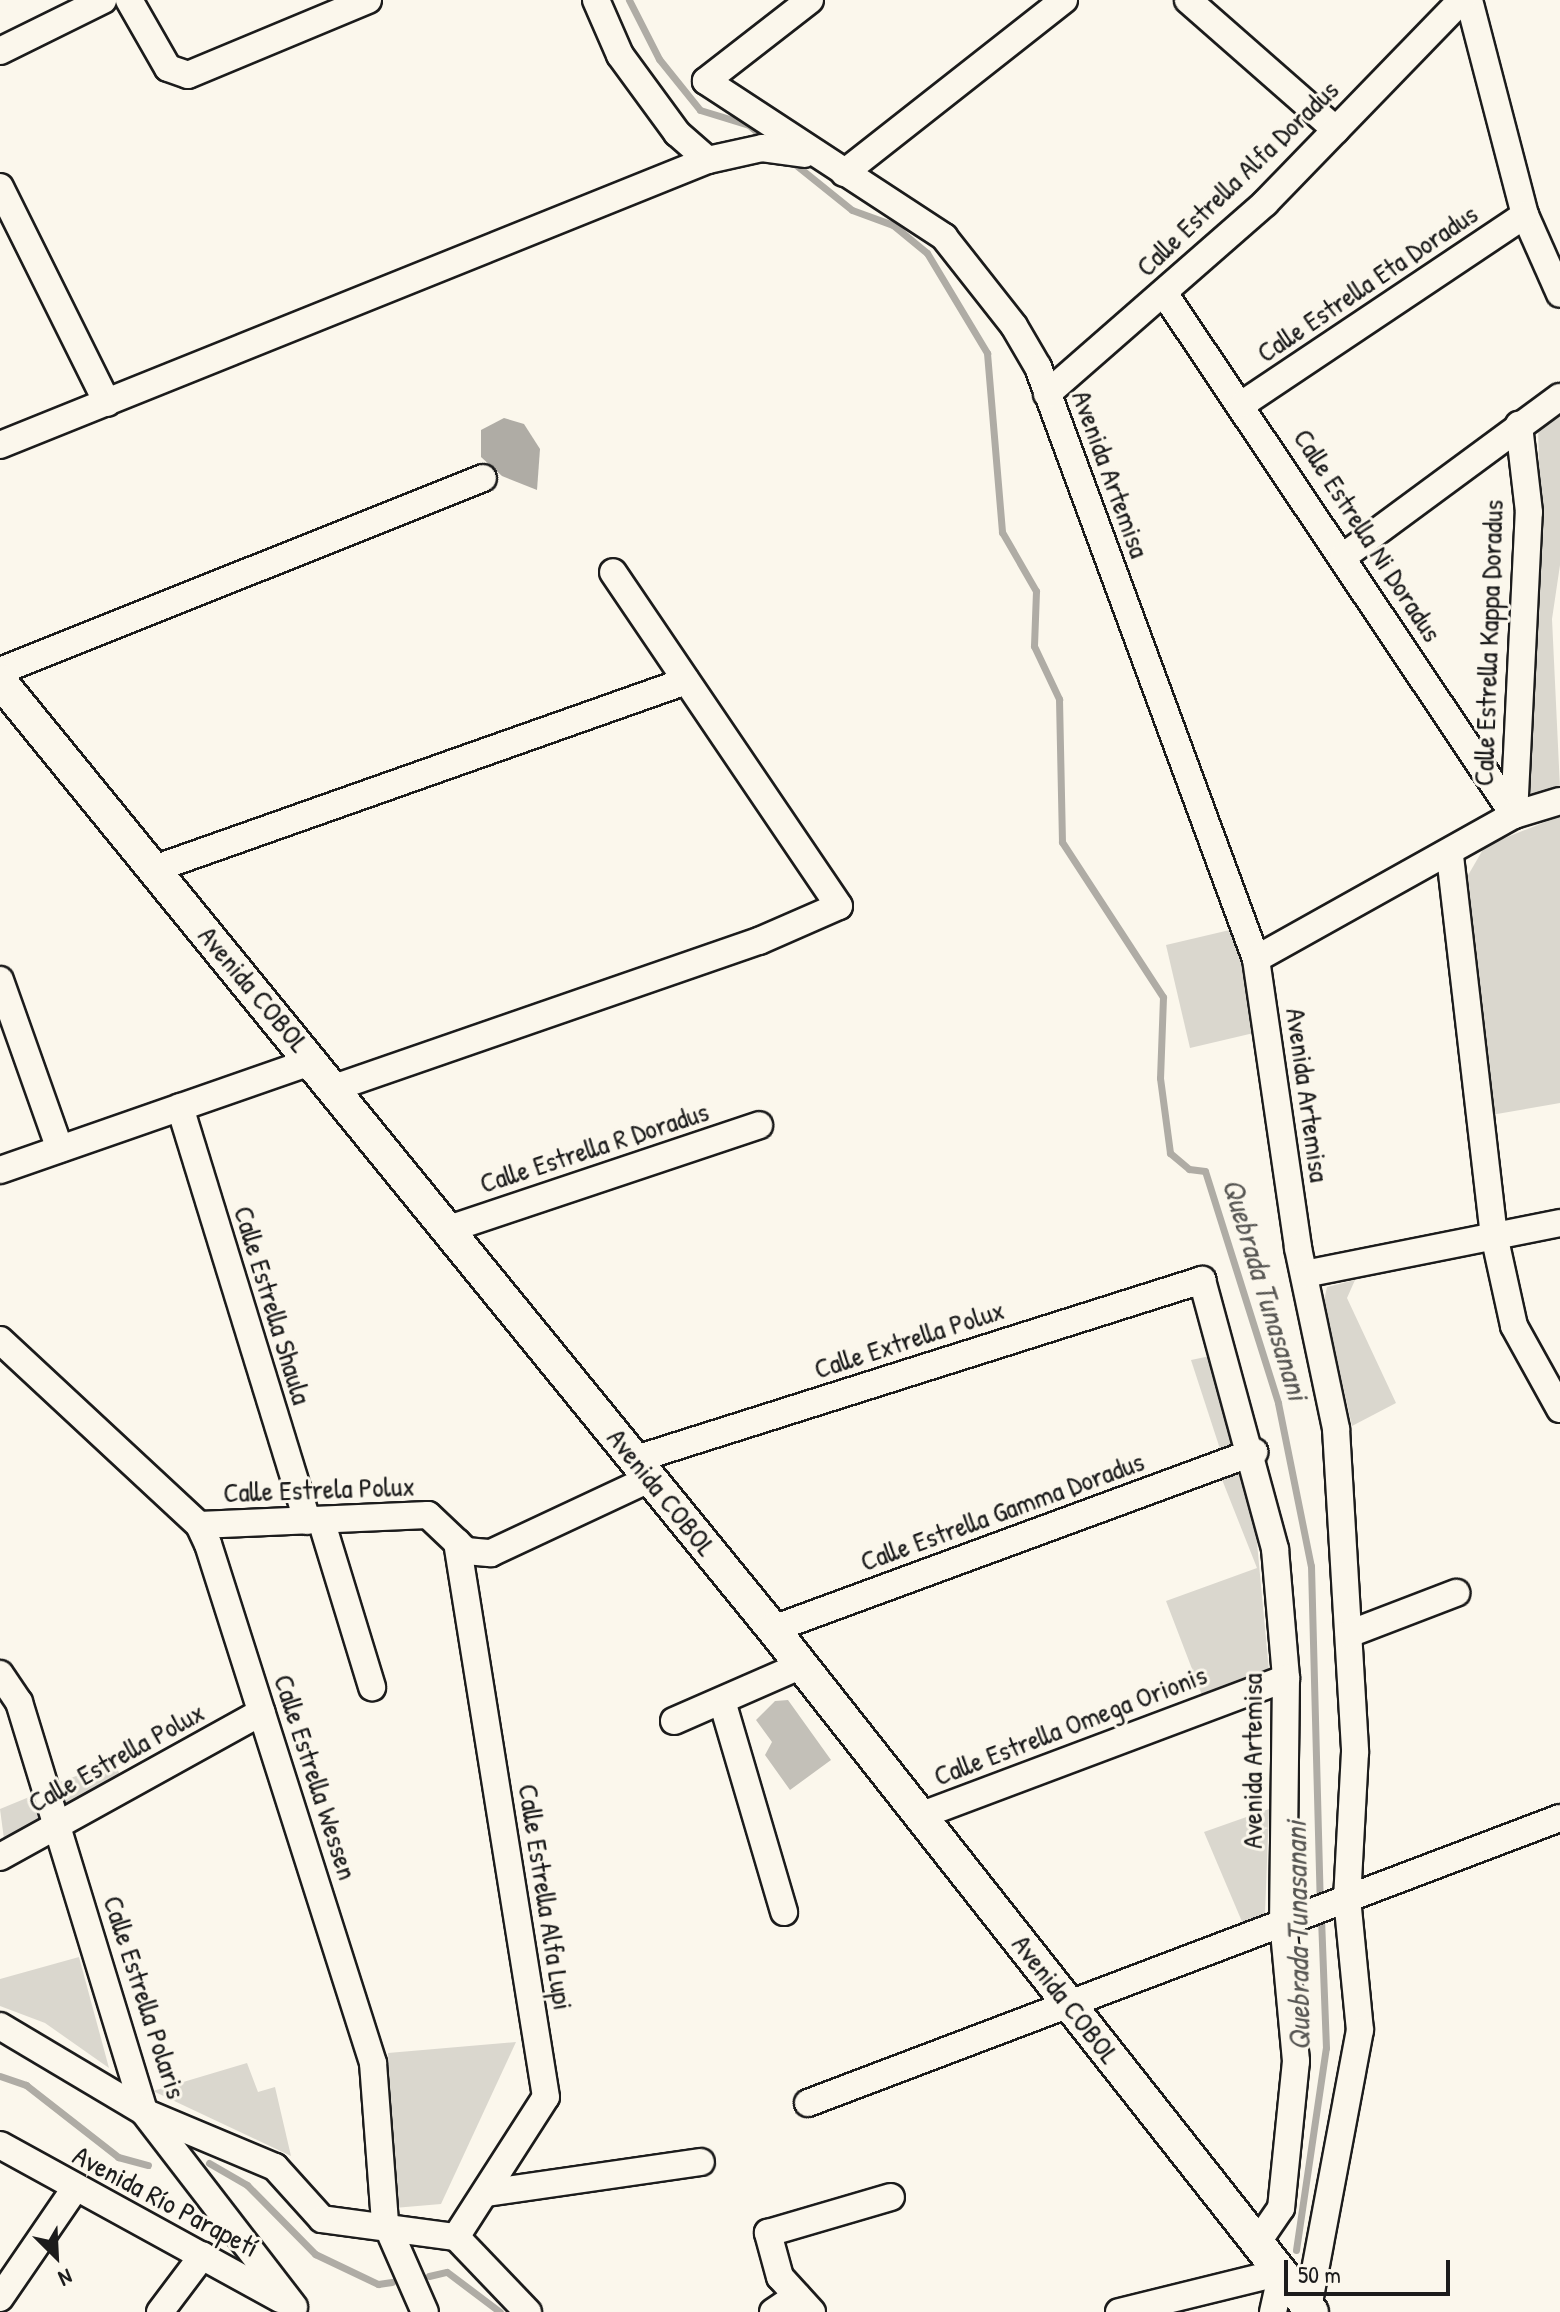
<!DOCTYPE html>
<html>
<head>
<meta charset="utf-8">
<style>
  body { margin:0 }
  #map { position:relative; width:1560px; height:2312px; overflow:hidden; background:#fbf7ec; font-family:"Patrick Hand",sans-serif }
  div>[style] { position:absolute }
  .green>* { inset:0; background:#dad7ce }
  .water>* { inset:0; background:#afaca5 }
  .stream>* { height:7px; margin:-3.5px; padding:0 3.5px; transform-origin:3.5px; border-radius:3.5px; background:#afaca5 }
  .building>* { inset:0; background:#c3c0b8 }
  .roads { filter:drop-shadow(2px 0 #1c1c1c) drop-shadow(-2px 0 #1c1c1c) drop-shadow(0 2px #1c1c1c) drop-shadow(0 -2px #1c1c1c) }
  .minor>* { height:26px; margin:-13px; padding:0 13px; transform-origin:13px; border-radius:13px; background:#fbf7ec }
  .major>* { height:32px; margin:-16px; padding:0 16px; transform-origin:16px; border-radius:16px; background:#fbf7ec }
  span { translate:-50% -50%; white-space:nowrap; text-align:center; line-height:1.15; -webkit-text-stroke:6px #fbf7ec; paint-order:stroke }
  .street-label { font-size:28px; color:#1c1c1c }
  .water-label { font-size:30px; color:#575653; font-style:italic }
  .north { position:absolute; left:16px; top:2216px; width:80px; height:80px; -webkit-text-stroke:6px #fbf7ec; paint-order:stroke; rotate:156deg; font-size:22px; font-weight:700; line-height:32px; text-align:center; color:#1c1c1c }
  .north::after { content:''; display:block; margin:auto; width:28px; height:36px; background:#1c1c1c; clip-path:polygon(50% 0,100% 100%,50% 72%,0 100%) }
  .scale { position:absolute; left:1284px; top:2260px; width:166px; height:36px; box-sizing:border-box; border:4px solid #1c1c1c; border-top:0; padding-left:10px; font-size:24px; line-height:28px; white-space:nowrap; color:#1c1c1c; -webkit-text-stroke:6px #fbf7ec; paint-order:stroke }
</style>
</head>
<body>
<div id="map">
  <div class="green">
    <i style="clip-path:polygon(1560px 410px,1560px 565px,1552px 619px,1560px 788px,1526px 797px,1541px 555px,1538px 424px)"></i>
    <i style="clip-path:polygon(1560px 816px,1560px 1103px,1491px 1115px,1463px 884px,1485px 846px)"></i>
    <i style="clip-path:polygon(1234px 929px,1258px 1032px,1190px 1048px,1166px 945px)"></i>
    <i style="clip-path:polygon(1355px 1280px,1347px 1298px,1396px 1403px,1352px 1426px,1324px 1301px,1327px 1287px)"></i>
    <i style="clip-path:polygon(1215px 1355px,1239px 1447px,1221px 1452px,1191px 1360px)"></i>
    <i style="clip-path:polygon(1250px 1468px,1269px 1671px,1202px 1695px,1166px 1601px,1257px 1568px,1221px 1477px)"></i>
    <i style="clip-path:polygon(114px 1762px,122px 1779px,66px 1808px,60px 1782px)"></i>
    <i style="clip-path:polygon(34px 1795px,42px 1819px,4px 1839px,0 1809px)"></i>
    <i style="clip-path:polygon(1269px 1809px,1265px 1914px,1243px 1924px,1204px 1832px)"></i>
    <i style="clip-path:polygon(79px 1957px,109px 2068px,45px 2023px,0 2006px,0 1979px)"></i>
    <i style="clip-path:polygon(516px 2042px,441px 2204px,394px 2208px,388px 2053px)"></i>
    <i style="clip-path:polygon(247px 2063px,258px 2092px,275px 2087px,291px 2156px,153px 2091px)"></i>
  </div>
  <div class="water">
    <i style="clip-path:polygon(504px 418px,524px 424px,540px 449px,537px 490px,502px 476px,481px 457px,481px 430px)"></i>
  </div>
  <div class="stream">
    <i style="left:629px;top:0;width:66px;rotate:63deg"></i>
    <i style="left:659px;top:59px;width:65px;rotate:51.2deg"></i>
    <i style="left:700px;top:110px;width:51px;rotate:17deg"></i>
    <i style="left:749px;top:125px;width:23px;rotate:41deg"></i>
    <i style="left:791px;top:161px;width:78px;rotate:38.8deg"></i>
    <i style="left:852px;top:210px;width:44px;rotate:20.1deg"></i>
    <i style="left:893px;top:225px;width:44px;rotate:39.5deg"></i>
    <i style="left:927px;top:253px;width:117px;rotate:59deg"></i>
    <i style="left:987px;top:353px;width:180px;rotate:85.2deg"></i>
    <i style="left:1002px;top:532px;width:68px;rotate:60deg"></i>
    <i style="left:1036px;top:591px;width:55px;rotate:92.1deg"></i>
    <i style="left:1034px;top:646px;width:59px;rotate:64.7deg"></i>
    <i style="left:1059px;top:699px;width:143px;rotate:88.8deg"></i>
    <i style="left:1062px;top:842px;width:185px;rotate:56.9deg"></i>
    <i style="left:1163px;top:997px;width:81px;rotate:92.1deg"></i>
    <i style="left:1160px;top:1078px;width:76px;rotate:82.4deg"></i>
    <i style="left:1170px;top:1153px;width:25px;rotate:40deg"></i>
    <i style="left:1189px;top:1169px;width:16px;rotate:7deg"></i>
    <i style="left:1205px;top:1171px;width:243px;rotate:72.5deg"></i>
    <i style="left:1278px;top:1403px;width:166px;rotate:78.6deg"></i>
    <i style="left:1311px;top:1566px;width:337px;rotate:88.5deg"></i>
    <i style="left:0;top:2076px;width:28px;rotate:19deg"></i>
    <i style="left:26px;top:2085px;width:117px;rotate:38deg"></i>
    <i style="left:118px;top:2157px;width:31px;rotate:15deg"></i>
    <i style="left:209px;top:2163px;width:44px;rotate:30.1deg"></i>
    <i style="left:247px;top:2185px;width:97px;rotate:45.4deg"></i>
    <i style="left:315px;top:2254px;width:70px;rotate:25.5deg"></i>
    <i style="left:378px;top:2284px;width:14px;rotate:-8deg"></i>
    <i style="left:1296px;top:2250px;width:204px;rotate:-81.6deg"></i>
    <i style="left:1326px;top:2048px;width:133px;rotate:-92.2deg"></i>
    <i style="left:429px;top:2276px;width:18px;rotate:-13deg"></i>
    <i style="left:447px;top:2272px;width:66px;rotate:37deg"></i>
  </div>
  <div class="building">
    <i style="clip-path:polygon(788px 1700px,831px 1760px,790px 1790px,765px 1755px,772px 1742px,756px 1720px,775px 1701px)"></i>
  </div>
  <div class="roads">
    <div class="minor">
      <i style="left:129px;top:0;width:78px;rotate:60.2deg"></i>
      <i style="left:168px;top:68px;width:21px;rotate:19deg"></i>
      <i style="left:188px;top:75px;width:195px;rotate:-22.6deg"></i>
      <i style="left:596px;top:0;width:60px;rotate:66.4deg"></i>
      <i style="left:620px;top:55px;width:97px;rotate:53.8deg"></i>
      <i style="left:677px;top:133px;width:41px;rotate:41.1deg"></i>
      <i style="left:810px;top:0;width:132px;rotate:142.1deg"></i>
      <i style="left:706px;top:81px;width:285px;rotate:33.2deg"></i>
      <i style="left:944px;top:237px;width:113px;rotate:51.8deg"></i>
      <i style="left:1014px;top:326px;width:48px;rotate:59.7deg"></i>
      <i style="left:1038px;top:367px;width:631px;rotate:69.78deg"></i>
      <i style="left:1256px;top:959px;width:292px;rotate:81.7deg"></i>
      <i style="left:1298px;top:1248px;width:185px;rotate:78.1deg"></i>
      <i style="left:1336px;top:1429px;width:324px;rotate:86.6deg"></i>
      <i style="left:1355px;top:1752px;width:146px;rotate:93.1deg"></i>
      <i style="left:1347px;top:1898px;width:133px;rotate:84.4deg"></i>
      <i style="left:1360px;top:2030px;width:282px;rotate:100.6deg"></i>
      <i style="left:1188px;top:0;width:197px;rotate:41.3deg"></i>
      <i style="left:1469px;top:0;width:222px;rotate:75.4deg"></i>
      <i style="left:1525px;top:215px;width:86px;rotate:66.1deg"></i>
      <i style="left:0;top:51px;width:115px;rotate:-26.3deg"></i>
      <i style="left:844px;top:173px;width:280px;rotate:-38.2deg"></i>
      <i style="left:0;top:187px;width:241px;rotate:63.6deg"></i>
      <i style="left:1164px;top:293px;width:628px;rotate:56.16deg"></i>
      <i style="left:1047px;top:394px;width:290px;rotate:-41.2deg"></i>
      <i style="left:1265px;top:203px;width:283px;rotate:-45.9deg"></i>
      <i style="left:1244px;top:403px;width:338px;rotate:-33.8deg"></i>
      <i style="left:0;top:445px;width:763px;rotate:-21.93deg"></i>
      <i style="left:708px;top:160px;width:55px;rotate:-12.5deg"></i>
      <i style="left:762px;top:148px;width:43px;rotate:7.9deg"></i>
      <i style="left:1344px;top:556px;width:268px;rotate:-36.4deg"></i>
      <i style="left:0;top:671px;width:520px;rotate:-21.78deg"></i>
      <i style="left:1514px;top:815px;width:303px;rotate:-87.2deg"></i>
      <i style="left:1529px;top:512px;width:88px;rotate:-96.6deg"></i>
      <i style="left:1450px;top:856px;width:382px;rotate:83.4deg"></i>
      <i style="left:1494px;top:1235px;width:93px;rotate:77.6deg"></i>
      <i style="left:1514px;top:1326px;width:95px;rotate:61deg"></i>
      <i style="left:154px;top:869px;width:564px;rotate:-19.46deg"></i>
      <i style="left:1256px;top:959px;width:295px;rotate:-29.2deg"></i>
      <i style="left:1514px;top:815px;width:48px;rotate:-16.9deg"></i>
      <i style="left:0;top:980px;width:179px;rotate:70.5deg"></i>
      <i style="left:334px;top:1088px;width:450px;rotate:-19.1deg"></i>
      <i style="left:759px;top:941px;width:87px;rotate:-23.6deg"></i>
      <i style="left:839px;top:906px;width:403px;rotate:-124.1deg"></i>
      <i style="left:180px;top:1107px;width:433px;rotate:72.9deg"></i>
      <i style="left:0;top:1170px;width:331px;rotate:-19.2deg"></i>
      <i style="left:449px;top:1229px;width:327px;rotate:-18.5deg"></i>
      <i style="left:1305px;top:1274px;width:260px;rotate:-11.3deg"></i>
      <i style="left:0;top:1340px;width:272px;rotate:42.9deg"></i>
      <i style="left:199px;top:1525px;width:21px;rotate:65deg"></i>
      <i style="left:208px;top:1544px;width:545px;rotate:72.36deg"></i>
      <i style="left:373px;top:2063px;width:158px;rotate:85.7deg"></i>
      <i style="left:385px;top:2221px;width:99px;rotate:66.3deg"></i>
      <i style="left:636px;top:1459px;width:594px;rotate:-17.55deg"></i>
      <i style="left:1202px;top:1280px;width:279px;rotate:74.8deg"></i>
      <i style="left:1275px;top:1549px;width:129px;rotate:85.1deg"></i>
      <i style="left:1286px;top:1678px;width:243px;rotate:90.7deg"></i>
      <i style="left:1283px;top:1921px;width:141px;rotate:84.7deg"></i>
      <i style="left:1296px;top:2061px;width:148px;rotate:95.8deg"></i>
      <i style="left:1281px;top:2208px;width:42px;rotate:124.4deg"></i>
      <i style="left:321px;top:1520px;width:175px;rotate:73deg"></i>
      <i style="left:199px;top:1525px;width:229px;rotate:-2.5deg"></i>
      <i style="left:428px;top:1515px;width:52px;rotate:43.5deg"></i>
      <i style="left:466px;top:1551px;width:25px;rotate:5deg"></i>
      <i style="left:491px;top:1553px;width:177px;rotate:-25.1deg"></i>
      <i style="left:773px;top:1629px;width:513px;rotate:-20.2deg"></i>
      <i style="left:1349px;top:1634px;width:115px;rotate:-21deg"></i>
      <i style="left:0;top:1674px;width:34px;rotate:56deg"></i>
      <i style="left:19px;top:1702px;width:429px;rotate:73deg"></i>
      <i style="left:144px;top:2112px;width:246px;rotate:52.4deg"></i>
      <i style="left:722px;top:1701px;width:220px;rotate:73.6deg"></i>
      <i style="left:674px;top:1721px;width:140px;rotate:-23.6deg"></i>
      <i style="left:922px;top:1815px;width:389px;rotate:-20.6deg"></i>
      <i style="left:0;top:1857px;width:299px;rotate:-29deg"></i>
      <i style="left:0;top:2026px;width:168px;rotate:30.8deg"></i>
      <i style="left:144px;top:2112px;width:142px;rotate:22.8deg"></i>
      <i style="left:275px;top:2167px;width:70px;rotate:47.9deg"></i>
      <i style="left:322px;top:2219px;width:135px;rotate:7.7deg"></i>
      <i style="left:456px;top:2237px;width:104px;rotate:46.2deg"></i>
      <i style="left:808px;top:2103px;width:804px;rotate:-20.76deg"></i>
      <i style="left:0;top:2145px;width:320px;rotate:28.8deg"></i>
      <i style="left:486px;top:2193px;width:217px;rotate:-8.2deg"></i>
      <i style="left:456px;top:2237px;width:166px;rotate:-57.3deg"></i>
      <i style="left:546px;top:2097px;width:562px;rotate:-99.11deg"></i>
      <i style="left:0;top:2298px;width:131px;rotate:-55.6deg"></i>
      <i style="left:160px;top:2312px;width:71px;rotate:-53deg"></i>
      <i style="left:773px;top:2312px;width:29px;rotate:-34deg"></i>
      <i style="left:812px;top:2312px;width:47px;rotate:-132.4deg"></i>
      <i style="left:780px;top:2277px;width:46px;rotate:-105.3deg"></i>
      <i style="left:768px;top:2233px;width:128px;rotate:-16.3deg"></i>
      <i style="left:1119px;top:2312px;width:168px;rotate:-13.8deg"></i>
      <i style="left:1282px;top:2272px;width:41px;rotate:102.7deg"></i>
    </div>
    <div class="major">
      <i style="left:0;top:681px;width:1223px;rotate:50.81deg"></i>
      <i style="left:773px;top:1629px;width:870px;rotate:51.72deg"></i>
    </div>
  </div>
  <div class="street-label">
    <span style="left:1237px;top:178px;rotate:-44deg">Calle Estrella Alfa Doradus</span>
    <span style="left:1367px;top:283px;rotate:-34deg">Calle Estrella Eta Doradus</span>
    <span style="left:1111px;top:474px;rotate:70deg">Avenida Artemisa</span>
    <span style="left:1368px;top:535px;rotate:57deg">Calle Estrella Ni Doradus</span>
    <span style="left:1488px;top:643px;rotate:-88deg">Calle Estrella Kappa Doradus</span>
    <span style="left:254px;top:989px;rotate:50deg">Avenida COBOL</span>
    <span style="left:1308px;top:1095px;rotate:82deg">Avenida Artemisa</span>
    <span style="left:594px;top:1147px;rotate:-18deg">Calle Estrella R Doradus</span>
    <span style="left:273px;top:1305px;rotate:73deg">Calle Estrella Shaula</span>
    <span style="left:909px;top:1339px;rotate:-18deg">Calle Extrella Polux</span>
    <span style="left:319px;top:1489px;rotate:-2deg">Calle Estrela Polux</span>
    <span style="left:662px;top:1492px;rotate:51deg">Avenida COBOL</span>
    <span style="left:1002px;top:1511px;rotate:-20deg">Calle Estrella Gamma Doradus</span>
    <span style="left:1070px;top:1725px;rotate:-21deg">Calle Estrella Omega Orionis</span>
    <span style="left:116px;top:1757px;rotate:-29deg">Calle Estrella Polux</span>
    <span style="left:1252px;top:1761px;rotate:-90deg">Avenida Artemisa</span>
    <span style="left:316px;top:1777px;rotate:72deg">Calle Estrella Wessen</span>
    <span style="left:546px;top:1897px;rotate:81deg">Calle Estrella Alfa Lupi</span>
    <span style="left:145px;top:1997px;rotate:72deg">Calle Estrella Polaris</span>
    <span style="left:1066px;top:1999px;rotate:52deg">Avenida COBOL</span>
    <span style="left:166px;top:2201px;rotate:28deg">Avenida Río Parapetí</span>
  </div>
  <div class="water-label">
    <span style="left:1266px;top:1289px;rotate:73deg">Quebrada Tunasanani</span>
    <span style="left:1297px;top:1936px;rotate:-91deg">Quebrada Tunasanani</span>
  </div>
  <div class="north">N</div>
  <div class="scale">50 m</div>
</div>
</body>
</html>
